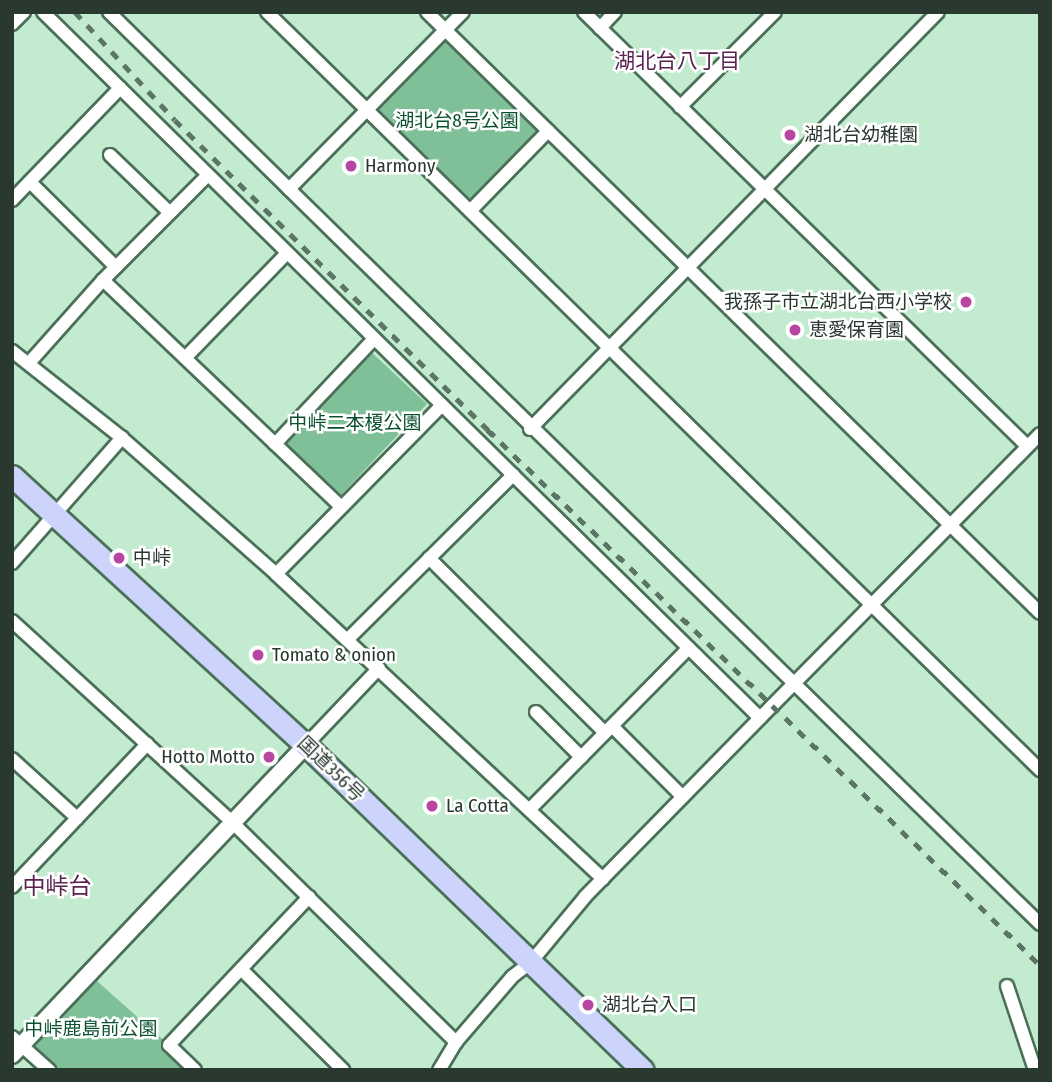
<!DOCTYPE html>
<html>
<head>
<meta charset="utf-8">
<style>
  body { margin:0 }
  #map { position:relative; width:1052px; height:1082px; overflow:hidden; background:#c3ebd0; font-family:"Fira Sans Condensed","Noto Sans JP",sans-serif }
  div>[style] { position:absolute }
  .green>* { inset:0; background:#80c098 }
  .roads { filter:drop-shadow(2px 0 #4b7058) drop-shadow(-2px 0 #4b7058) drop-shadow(0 2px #4b7058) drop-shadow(0 -2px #4b7058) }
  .minor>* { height:12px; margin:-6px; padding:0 6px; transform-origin:6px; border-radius:6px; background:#fff }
  .tertiary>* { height:16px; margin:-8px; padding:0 8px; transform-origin:8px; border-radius:8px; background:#fff }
  .trunk>* { height:21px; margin:-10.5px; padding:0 10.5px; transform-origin:10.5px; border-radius:10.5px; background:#ccd4fc }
  .rail>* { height:4.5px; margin-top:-2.25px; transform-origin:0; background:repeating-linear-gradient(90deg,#5d7566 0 9px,transparent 0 18px) }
  .dots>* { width:19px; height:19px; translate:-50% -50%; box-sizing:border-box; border:4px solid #fff; border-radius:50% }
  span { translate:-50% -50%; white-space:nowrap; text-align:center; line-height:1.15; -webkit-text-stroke:5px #fff; paint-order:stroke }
  .park-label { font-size:19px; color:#0a512f }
  .poi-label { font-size:19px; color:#29392f }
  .left { translate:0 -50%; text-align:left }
  .right { translate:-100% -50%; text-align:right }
  .street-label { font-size:19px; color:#29392f }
  .neighbourhood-label { font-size:21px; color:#5a234f }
  .quarter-label { font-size:23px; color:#5a234f }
  .frame { position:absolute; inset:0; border:14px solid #29392f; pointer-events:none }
</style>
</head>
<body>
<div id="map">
  <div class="green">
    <i style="clip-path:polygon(446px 31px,548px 131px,470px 211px,367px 110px)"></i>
    <i style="clip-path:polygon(369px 350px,427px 404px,340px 496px,283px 442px)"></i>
    <i style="clip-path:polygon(89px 974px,169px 1045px,195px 1070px,49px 1070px,22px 1045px)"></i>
  </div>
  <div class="roads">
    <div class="minor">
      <i style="left:43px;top:12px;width:1006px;rotate:44.56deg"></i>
      <i style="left:760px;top:718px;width:250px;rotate:134.4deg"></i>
      <i style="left:585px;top:897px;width:85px;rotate:129.7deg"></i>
      <i style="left:531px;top:962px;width:24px;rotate:142deg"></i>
      <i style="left:512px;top:977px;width:86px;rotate:130.7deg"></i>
      <i style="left:456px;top:1042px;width:33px;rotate:121deg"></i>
      <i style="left:109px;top:12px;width:252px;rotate:44.5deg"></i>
      <i style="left:289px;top:189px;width:248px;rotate:-45.5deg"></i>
      <i style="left:267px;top:12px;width:1083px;rotate:44.44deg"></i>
      <i style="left:427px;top:12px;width:858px;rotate:44.43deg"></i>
      <i style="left:584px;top:12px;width:620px;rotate:44.41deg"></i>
      <i style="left:12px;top:24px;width:17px;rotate:-45deg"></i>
      <i style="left:600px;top:28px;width:22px;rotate:-47deg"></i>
      <i style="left:680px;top:107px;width:134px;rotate:-45deg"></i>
      <i style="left:110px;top:155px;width:83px;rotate:44deg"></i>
      <i style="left:30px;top:182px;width:121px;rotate:44.7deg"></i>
      <i style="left:289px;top:189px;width:1051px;rotate:44.38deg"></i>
      <i style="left:12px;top:200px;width:156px;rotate:-46deg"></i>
      <i style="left:470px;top:211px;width:112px;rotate:-45.7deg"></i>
      <i style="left:103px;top:280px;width:327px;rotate:43.6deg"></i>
      <i style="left:12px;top:351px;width:140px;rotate:38.3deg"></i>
      <i style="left:122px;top:438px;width:205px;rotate:41.4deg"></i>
      <i style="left:276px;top:574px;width:447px;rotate:43deg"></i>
      <i style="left:185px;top:358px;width:146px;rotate:-45.8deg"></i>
      <i style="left:29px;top:363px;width:111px;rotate:-48.3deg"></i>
      <i style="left:103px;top:280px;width:148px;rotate:-45deg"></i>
      <i style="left:530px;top:429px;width:583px;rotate:-45.63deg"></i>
      <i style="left:275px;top:444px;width:144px;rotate:-46.7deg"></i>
      <i style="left:429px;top:558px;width:248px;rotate:44.8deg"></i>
      <i style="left:12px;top:563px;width:167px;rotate:-48.7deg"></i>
      <i style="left:276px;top:574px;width:237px;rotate:-45.5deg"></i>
      <i style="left:12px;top:621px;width:299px;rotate:42.4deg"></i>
      <i style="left:233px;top:823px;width:313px;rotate:44.5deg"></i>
      <i style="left:348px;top:639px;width:233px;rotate:-44.8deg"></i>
      <i style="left:536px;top:712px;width:64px;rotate:45deg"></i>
      <i style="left:760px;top:718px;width:399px;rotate:-45.4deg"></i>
      <i style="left:612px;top:726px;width:100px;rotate:45deg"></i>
      <i style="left:306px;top:745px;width:106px;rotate:-46.5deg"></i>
      <i style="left:12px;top:759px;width:88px;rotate:42.2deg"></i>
      <i style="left:530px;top:809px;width:226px;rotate:-45.4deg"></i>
      <i style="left:12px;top:887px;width:197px;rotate:-46.6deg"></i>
      <i style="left:241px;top:969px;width:144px;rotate:44.7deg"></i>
      <i style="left:1007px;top:986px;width:89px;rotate:71.6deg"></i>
      <i style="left:12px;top:1037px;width:50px;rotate:41.7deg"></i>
      <i style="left:195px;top:1070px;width:36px;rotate:-136deg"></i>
      <i style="left:169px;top:1045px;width:204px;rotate:-46.6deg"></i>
    </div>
    <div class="tertiary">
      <i style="left:12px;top:1055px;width:427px;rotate:-46.5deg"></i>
    </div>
    <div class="trunk">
      <i style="left:12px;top:476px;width:398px;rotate:42.5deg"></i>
      <i style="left:306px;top:745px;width:468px;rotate:44deg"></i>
    </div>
  </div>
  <div class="rail">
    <i style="left:75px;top:12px;width:147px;rotate:47.2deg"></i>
    <i style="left:175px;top:120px;width:441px;rotate:44.7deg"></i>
    <i style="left:488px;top:430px;width:769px;rotate:44.1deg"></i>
  </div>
  <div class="dots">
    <i style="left:790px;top:135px;background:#b745a1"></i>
    <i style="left:351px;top:166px;background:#b745a1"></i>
    <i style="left:966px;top:302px;background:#b745a1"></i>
    <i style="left:795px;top:330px;background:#b745a1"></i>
    <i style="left:119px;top:558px;background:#b745a1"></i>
    <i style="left:258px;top:655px;background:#b745a1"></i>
    <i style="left:269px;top:757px;background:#b745a1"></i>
    <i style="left:432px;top:806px;background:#b745a1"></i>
    <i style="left:588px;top:1005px;background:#b745a1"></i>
  </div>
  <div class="park-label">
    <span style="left:457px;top:121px">湖北台8号公園</span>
    <span style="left:355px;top:423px">中峠二本榎公園</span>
    <span style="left:91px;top:1029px">中峠鹿島前公園</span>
  </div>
  <div class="poi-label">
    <span class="left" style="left:804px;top:135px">湖北台幼稚園</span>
    <span class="left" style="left:365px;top:166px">Harmony</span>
    <span class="right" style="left:952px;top:302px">我孫子市立湖北台西小学校</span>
    <span class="left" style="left:809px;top:330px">恵愛保育園</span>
    <span class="left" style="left:133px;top:558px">中峠</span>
    <span class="left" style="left:272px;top:655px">Tomato &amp; onion</span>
    <span class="right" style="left:255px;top:757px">Hotto Motto</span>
    <span class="left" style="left:446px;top:806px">La Cotta</span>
    <span class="left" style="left:602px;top:1005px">湖北台入口</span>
  </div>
  <div class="street-label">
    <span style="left:331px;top:769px;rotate:44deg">国道356号</span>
  </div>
  <div class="neighbourhood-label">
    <span style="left:677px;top:61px">湖北台八丁目</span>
  </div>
  <div class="quarter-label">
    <span style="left:57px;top:886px">中峠台</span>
  </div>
  <div class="frame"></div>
</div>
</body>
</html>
